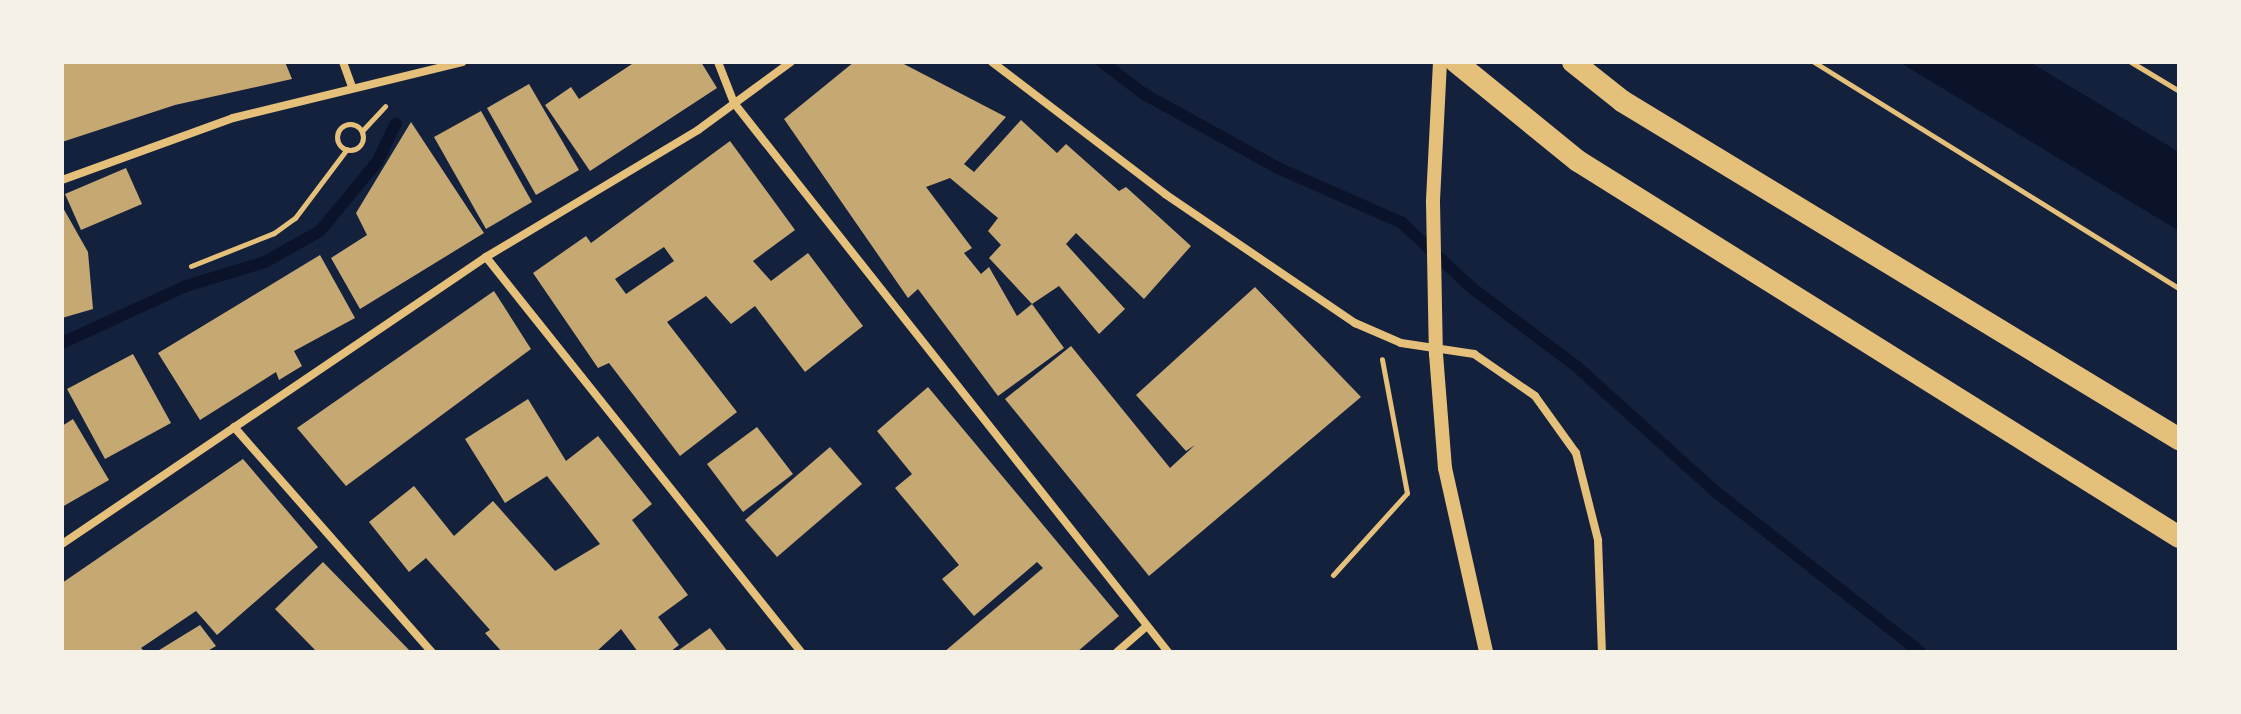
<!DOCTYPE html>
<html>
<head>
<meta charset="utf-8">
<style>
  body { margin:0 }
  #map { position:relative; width:2241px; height:714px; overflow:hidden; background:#14213d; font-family:"Asap Condensed",sans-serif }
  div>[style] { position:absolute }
  .water>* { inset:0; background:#0b132b }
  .stream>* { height:12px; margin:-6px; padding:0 6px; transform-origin:6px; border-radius:6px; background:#0b132b }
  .building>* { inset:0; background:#c6a872 }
  .path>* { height:5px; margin:-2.5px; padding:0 2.5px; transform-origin:2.5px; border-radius:2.5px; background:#e5c07b }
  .path>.ring { margin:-2.5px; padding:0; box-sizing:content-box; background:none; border:5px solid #e5c07b; border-radius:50% }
  .minor>* { height:8px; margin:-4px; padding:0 4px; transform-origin:4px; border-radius:4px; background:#e5c07b }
  .tertiary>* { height:14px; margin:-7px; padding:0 7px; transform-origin:7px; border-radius:7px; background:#e5c07b }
  .trunk>* { height:22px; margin:-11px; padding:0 11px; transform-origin:11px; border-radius:11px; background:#e5c07b }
  span { translate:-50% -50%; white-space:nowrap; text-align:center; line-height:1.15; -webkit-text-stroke:8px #f6f1e7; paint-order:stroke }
  .frame { position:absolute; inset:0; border:64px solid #f6f1e7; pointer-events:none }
</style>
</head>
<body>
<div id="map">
  <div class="water">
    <i style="clip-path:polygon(1899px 62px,2030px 62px,2179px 152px,2179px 231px)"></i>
  </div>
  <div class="stream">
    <i style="left:1102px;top:62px;width:53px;rotate:37.3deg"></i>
    <i style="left:1144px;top:94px;width:153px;rotate:28.9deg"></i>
    <i style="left:1278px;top:168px;width:136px;rotate:23.9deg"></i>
    <i style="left:1402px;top:223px;width:96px;rotate:42.9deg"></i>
    <i style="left:1472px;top:288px;width:130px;rotate:36.9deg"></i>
    <i style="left:1576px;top:366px;width:188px;rotate:42deg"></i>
    <i style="left:1716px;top:492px;width:259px;rotate:38.1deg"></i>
    <i style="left:62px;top:343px;width:136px;rotate:-24.7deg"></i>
    <i style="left:186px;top:286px;width:83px;rotate:-16.9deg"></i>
    <i style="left:265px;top:262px;width:63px;rotate:-29.4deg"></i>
    <i style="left:320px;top:231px;width:89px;rotate:-50.4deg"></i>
    <i style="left:377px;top:162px;width:43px;rotate:-64deg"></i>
  </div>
  <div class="building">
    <i style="clip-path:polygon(62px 62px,285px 62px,292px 79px,175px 105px,62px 142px)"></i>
    <i style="clip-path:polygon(635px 62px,701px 62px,717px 88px,590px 171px,545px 105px,571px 87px,579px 99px)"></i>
    <i style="clip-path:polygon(854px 62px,900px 62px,1006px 117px,964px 164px,974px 172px,1021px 120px,1057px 153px,1066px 144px,1119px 191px,1126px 187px,1191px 246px,1144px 299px,1076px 233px,1066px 244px,1125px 309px,1099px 334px,1059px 286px,1032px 304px,989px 258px,1001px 245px,988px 231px,998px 218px,950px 178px,926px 187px,972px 248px,964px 253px,981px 274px,989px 267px,1017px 316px,1032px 304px,1064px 348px,998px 396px,918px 289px,908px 298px,784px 119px)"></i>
    <i style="clip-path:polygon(529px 84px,579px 170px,536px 195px,487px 108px)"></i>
    <i style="clip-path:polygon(481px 111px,532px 202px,486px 229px,434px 137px)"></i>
    <i style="clip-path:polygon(411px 122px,484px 233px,360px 309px,331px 258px,367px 235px,356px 213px)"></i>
    <i style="clip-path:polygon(evenodd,730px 141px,795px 230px,753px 261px,771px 281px,808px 253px,863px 326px,805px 372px,755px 306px,731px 324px,706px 296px,667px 322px,737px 412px,680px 456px,609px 363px,598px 368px,533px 273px,586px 236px,591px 243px,730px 141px,664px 247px,674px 261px,626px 294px,615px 279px,664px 247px)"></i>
    <i style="clip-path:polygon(126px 168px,142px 204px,81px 230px,65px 194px)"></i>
    <i style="clip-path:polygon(62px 206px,88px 252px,93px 309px,62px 318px)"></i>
    <i style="clip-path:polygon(320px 255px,355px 318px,294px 351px,302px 366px,279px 380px,276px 372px,200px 420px,158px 353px)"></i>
    <i style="clip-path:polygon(1255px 287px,1361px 397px,1149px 576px,1005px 399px,1071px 346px,1170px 468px,1195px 445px,1186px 451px,1136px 395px)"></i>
    <i style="clip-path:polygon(494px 291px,531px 349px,346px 486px,297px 428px)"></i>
    <i style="clip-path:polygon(133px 354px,171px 423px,105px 459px,67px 389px)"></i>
    <i style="clip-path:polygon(928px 387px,1119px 616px,1077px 652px,944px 652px,1043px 568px,1037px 562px,974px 616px,942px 579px,959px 565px,895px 488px,912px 474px,877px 431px)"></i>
    <i style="clip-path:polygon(528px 399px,566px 461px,598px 436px,652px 504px,632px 520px,688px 595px,658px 617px,679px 645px,670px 652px,638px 652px,621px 629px,596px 652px,502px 652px,485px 633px,490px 630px,426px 558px,409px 572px,369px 522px,414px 486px,454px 536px,493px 501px,555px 571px,600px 544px,547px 476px,505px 503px,465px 439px)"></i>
    <i style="clip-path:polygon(73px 419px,109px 480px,62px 507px,62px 426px)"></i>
    <i style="clip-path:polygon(757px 427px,793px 474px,743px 512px,707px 464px)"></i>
    <i style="clip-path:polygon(830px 447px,862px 484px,777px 557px,745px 520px)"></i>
    <i style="clip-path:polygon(243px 459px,318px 547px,217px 635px,196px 611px,141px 648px,145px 652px,62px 652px,62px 583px)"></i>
    <i style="clip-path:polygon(323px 562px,411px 652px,317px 652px,275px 609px)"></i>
    <i style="clip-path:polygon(200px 625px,216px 646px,206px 652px,156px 652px)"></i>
    <i style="clip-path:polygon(710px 628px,728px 652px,676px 652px)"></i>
  </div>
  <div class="path">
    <i style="left:1814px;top:62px;width:429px;rotate:31.8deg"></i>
    <i style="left:2131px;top:62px;width:56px;rotate:31.1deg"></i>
    <i class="ring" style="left:337px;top:124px;width:21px;height:21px"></i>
    <i style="left:362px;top:131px;width:34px;rotate:-47deg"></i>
    <i style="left:191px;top:266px;width:89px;rotate:-21.7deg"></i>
    <i style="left:274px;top:233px;width:26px;rotate:-36deg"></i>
    <i style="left:295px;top:218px;width:86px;rotate:-53deg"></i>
    <i style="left:1333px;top:575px;width:110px;rotate:-47.9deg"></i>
    <i style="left:1407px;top:493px;width:136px;rotate:-100.6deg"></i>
  </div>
  <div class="minor">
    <i style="left:343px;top:62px;width:27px;rotate:70deg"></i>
    <i style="left:718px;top:62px;width:44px;rotate:68.7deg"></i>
    <i style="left:734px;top:103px;width:700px;rotate:51.67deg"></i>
    <i style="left:992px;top:62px;width:218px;rotate:37.3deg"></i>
    <i style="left:1165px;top:194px;width:230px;rotate:34.2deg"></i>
    <i style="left:1355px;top:323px;width:50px;rotate:23.5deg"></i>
    <i style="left:1401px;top:343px;width:74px;rotate:8.6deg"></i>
    <i style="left:1474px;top:354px;width:74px;rotate:34.5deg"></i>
    <i style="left:1535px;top:396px;width:70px;rotate:54.3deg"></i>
    <i style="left:1576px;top:453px;width:90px;rotate:75.8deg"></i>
    <i style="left:1598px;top:540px;width:112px;rotate:88deg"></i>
    <i style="left:62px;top:180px;width:182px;rotate:-19.9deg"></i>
    <i style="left:233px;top:118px;width:236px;rotate:-13.7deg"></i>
    <i style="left:486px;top:257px;width:505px;rotate:51.43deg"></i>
    <i style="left:234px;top:427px;width:300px;rotate:48.7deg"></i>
    <i style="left:62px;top:544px;width:512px;rotate:-34.09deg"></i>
    <i style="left:486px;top:257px;width:247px;rotate:-30.9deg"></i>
    <i style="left:698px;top:130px;width:115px;rotate:-36.2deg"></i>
    <i style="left:1117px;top:652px;width:38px;rotate:-41deg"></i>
  </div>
  <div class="tertiary">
    <i style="left:1440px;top:62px;width:140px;rotate:92.9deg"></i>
    <i style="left:1433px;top:202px;width:152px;rotate:88.9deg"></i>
    <i style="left:1436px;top:354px;width:114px;rotate:85.5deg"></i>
    <i style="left:1445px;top:468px;width:189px;rotate:77.4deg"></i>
  </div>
  <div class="trunk">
    <i style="left:1456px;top:62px;width:157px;rotate:39.1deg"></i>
    <i style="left:1578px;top:161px;width:709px;rotate:32.03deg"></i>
    <i style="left:1573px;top:62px;width:63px;rotate:38.5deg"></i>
    <i style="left:1622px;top:101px;width:652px;rotate:31.25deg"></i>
  </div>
  <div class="frame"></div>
</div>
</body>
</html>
